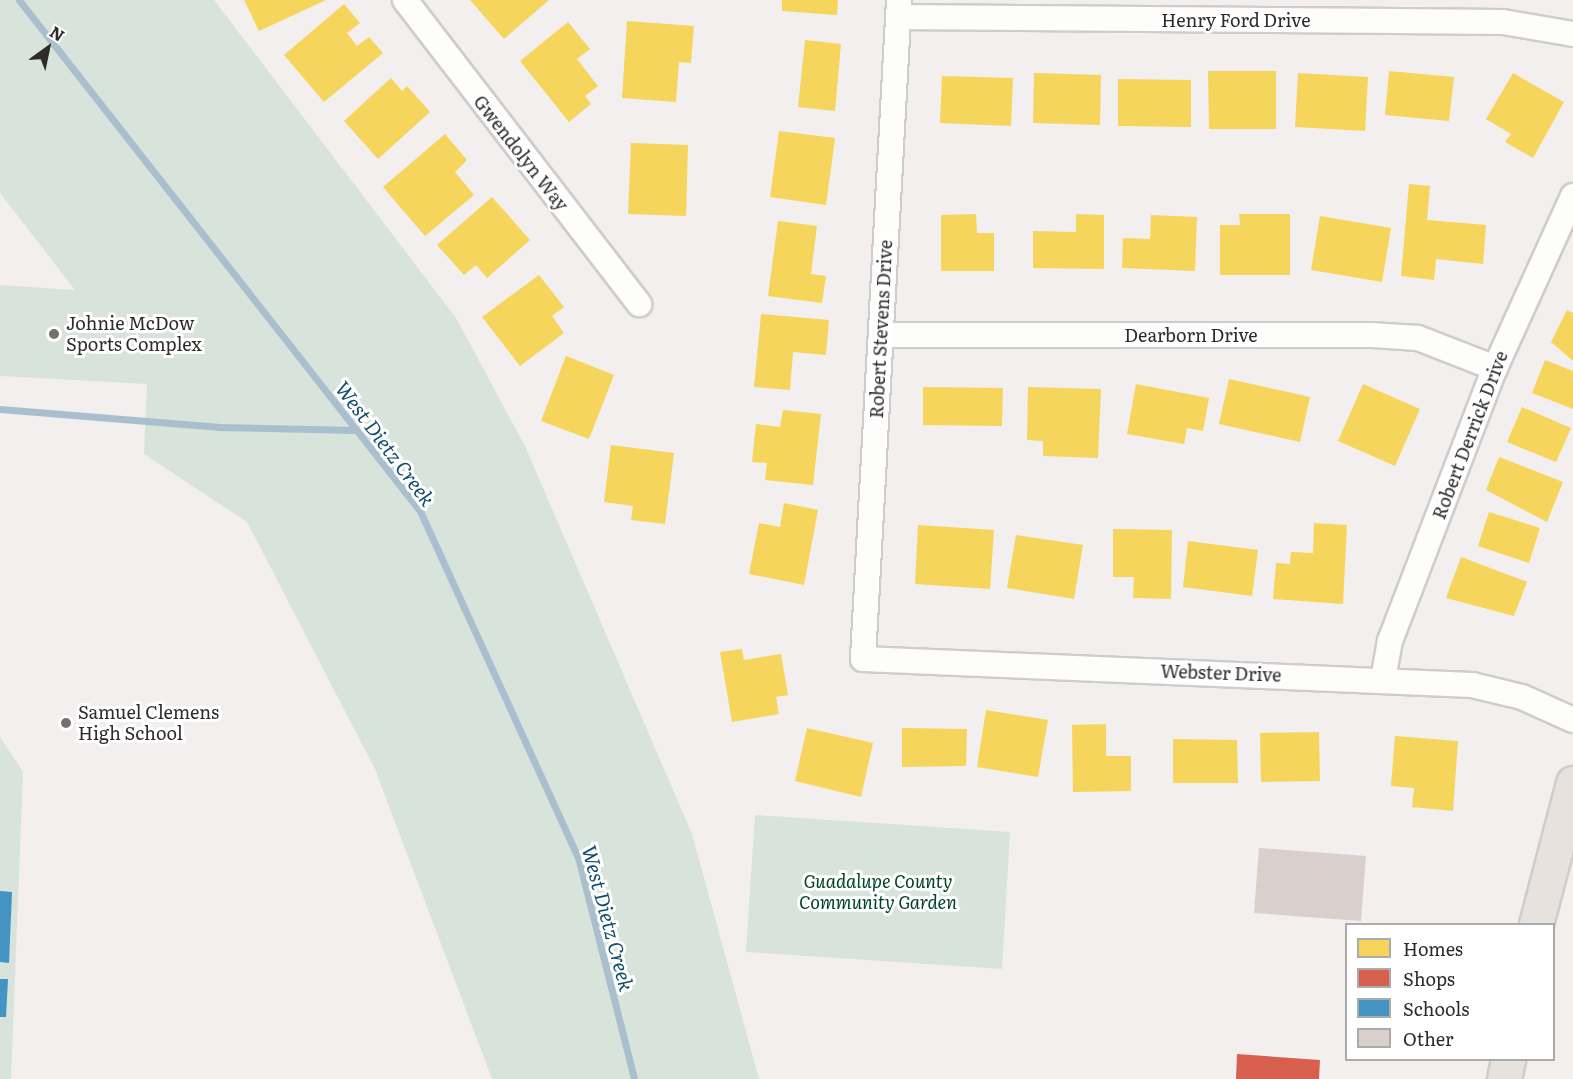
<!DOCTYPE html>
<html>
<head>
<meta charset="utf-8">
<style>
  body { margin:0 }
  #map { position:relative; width:1573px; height:1079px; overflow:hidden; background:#f2efee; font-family:Literata,serif }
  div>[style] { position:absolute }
  .green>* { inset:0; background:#d8e3db }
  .homes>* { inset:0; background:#f6d55c }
  .shops>* { inset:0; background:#d6604d }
  .schools>* { inset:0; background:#4393c3 }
  .stream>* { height:7px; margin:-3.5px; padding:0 3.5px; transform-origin:3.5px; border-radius:3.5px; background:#aabfce }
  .building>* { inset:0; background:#d9d0ce }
  .roads { filter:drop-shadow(2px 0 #cfcccc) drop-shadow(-2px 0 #cfcccc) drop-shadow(0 2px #cfcccc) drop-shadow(0 -2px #cfcccc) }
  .minor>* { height:24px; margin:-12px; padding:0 12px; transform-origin:12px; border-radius:12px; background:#fdfdfc }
  .primary>* { height:33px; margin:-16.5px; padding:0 16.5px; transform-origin:16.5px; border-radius:16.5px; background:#e7e2de }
  .dots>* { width:16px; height:16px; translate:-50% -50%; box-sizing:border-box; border:3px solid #fff; border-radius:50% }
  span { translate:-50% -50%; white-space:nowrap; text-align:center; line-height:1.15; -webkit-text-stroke:6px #fff; paint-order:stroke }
  .street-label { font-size:18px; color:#2e2c2b }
  .poi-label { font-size:18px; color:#2e2c2b }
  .left { translate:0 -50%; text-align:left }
  .park-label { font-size:18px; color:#004329; font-style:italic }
  .water-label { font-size:20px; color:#124d6b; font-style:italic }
  .legend { position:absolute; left:1345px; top:923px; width:210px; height:138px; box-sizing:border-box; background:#fff; border:2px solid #ababaa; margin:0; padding:8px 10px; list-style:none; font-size:18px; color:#2e2c2b }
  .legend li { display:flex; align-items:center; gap:12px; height:30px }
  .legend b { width:30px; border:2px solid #ababaa }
  .north { position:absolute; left:18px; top:18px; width:60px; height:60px; -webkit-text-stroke:4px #fff; paint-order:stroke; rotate:33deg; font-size:16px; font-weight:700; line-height:24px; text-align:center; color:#2e2c2b }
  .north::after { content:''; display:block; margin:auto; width:21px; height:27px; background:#2e2c2b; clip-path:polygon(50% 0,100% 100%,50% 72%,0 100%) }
</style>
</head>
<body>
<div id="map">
  <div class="green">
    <i style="clip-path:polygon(0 0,214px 0,456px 318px,525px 446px,692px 834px,759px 1079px,492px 1079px,375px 769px,247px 522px,144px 454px,147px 384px,0 376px,0 285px,75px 290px,0 193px)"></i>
    <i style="clip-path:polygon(0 737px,23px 772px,11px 1079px,0 1079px)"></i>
    <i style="clip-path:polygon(755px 815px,1010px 832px,1002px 969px,746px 952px)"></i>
  </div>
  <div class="homes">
    <i style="clip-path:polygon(244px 0,326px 0,259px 31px)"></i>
    <i style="clip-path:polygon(470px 0,549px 0,504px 39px)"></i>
    <i style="clip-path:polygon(782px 0,838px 0,837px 15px,782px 11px)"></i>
    <i style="clip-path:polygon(344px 4px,360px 23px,347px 33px,357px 46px,369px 37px,383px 53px,324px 102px,284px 55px)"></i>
    <i style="clip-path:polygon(627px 21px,694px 26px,691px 63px,679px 62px,676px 102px,622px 98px)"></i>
    <i style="clip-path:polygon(568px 22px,590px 49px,577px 59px,598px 86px,585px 96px,591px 104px,569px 122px,520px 61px)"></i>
    <i style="clip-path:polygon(805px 40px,841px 44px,835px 111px,798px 107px)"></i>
    <i style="clip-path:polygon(1208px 71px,1276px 71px,1276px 129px,1209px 129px)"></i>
    <i style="clip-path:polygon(1389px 71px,1454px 77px,1449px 121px,1385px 115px)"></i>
    <i style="clip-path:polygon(1034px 73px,1101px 75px,1100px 125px,1033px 123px)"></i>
    <i style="clip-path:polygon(1298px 73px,1368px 77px,1365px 131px,1295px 127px)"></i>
    <i style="clip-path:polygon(1513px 73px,1564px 102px,1533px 158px,1505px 142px,1511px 134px,1486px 119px)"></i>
    <i style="clip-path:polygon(942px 76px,1013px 78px,1011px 126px,940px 123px)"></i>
    <i style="clip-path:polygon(391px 78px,402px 91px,407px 86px,430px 112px,378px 159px,344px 121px)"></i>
    <i style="clip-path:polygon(1118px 79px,1191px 80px,1191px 127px,1118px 126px)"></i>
    <i style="clip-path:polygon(779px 131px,835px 138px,826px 205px,770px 197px)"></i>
    <i style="clip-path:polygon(445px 134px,467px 160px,455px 172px,474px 195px,425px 236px,383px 187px)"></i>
    <i style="clip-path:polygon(631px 143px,688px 145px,686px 216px,628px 214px)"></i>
    <i style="clip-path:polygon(1409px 184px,1430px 186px,1427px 220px,1486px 225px,1483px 264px,1436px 259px,1434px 280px,1401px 276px)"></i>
    <i style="clip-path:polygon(492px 197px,530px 240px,487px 278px,476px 265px,464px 275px,437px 245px)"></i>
    <i style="clip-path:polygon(976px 214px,977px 233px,994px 233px,994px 271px,941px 271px,941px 215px)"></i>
    <i style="clip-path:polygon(1076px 214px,1104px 215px,1104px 269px,1033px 268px,1033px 231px,1076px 232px)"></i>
    <i style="clip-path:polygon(1239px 214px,1290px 214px,1290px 275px,1220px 275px,1220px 225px,1240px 225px)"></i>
    <i style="clip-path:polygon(1151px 215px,1197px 217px,1195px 271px,1122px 268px,1123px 238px,1150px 239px)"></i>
    <i style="clip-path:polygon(1320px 216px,1391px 228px,1382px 282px,1311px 270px)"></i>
    <i style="clip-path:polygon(778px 221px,817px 226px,811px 274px,826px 276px,822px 303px,768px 296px)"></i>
    <i style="clip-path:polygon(539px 275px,564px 307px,552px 316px,564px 333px,520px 366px,482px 317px)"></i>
    <i style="clip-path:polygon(1567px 310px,1573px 313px,1573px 361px,1551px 342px)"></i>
    <i style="clip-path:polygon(761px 314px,829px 320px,826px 355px,793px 352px,790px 390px,754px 387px)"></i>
    <i style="clip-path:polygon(566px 356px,614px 375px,589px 439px,541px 421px)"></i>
    <i style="clip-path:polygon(1545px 360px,1573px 371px,1573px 409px,1532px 393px)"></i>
    <i style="clip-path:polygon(1229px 379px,1310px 397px,1300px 442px,1219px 424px)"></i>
    <i style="clip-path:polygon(1136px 384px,1209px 398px,1203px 431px,1187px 428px,1184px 444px,1127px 434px)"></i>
    <i style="clip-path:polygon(1363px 384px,1420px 409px,1395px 466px,1338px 441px)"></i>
    <i style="clip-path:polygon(923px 387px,1003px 388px,1002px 426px,923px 425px)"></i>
    <i style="clip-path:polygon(1028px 387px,1101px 389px,1098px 458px,1043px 456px,1043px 441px,1027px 440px)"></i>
    <i style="clip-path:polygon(1522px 407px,1571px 428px,1556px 462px,1507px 442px)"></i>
    <i style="clip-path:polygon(783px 410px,821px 414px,813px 485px,765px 480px,767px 463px,752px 462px,756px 424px,780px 427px)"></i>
    <i style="clip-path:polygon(611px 445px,674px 453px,665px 524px,631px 520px,633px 506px,604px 502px)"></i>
    <i style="clip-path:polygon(1499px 457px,1563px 482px,1547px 522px,1486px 490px)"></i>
    <i style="clip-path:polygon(784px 503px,818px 510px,804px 585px,749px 574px,759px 523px,780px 527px)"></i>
    <i style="clip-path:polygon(1489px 512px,1540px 528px,1529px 563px,1478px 546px)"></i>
    <i style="clip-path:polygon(1314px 523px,1347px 525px,1343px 604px,1273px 599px,1276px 563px,1290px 564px,1291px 552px,1313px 553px)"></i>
    <i style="clip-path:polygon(918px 525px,994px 530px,990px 589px,915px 584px)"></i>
    <i style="clip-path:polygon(1113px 529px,1172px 530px,1171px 599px,1133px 598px,1134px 577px,1113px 577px)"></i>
    <i style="clip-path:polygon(1016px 535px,1083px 545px,1074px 599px,1007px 588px)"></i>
    <i style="clip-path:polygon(1188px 541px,1258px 550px,1252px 596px,1183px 587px)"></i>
    <i style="clip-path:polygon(1461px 557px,1527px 582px,1514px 616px,1446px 598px)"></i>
    <i style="clip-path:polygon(742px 649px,744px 660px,781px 654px,788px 695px,776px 697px,779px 714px,732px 722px,720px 652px)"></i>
    <i style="clip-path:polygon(986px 710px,1048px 720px,1038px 777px,977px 767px)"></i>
    <i style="clip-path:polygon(1106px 724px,1106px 756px,1131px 756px,1131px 791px,1073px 792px,1072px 725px)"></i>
    <i style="clip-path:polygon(807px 728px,873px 743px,861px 797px,795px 781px)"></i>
    <i style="clip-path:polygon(902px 728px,967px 729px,966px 766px,902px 767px)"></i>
    <i style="clip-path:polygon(1319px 732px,1320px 781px,1261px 782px,1260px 733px)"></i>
    <i style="clip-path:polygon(1395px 736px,1458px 741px,1453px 811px,1412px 807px,1414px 788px,1391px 786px)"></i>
    <i style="clip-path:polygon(1173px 739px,1237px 740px,1238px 783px,1173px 783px)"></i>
  </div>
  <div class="shops">
    <i style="clip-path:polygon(1237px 1054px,1320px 1060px,1319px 1079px,1236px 1079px)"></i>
  </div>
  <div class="schools">
    <i style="clip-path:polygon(0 891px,12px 892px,9px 963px,0 962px)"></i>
    <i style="clip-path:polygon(0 979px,8px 979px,6px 1017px,0 1017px)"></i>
  </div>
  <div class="stream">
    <i style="left:19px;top:0;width:650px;rotate:51.88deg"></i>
    <i style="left:420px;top:511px;width:380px;rotate:65.5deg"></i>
    <i style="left:578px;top:857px;width:229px;rotate:75.8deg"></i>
    <i style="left:0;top:409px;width:218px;rotate:4.7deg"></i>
    <i style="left:217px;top:427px;width:139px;rotate:1.2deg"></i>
  </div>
  <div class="building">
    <i style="clip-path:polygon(1259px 848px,1366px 856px,1361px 921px,1254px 913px)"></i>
  </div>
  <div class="roads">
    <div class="minor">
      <i style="left:405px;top:0;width:384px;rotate:52.4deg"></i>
      <i style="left:899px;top:0;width:660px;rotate:93.13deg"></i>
      <i style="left:863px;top:659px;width:610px;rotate:2.44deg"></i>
      <i style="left:1472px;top:685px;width:51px;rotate:13.5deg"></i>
      <i style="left:1522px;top:697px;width:56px;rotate:24.3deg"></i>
      <i style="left:898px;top:17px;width:605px;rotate:0.47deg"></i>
      <i style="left:1503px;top:22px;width:71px;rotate:9.7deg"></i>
      <i style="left:881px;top:335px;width:491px"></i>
      <i style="left:1372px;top:335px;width:46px;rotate:3.7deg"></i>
      <i style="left:1418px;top:338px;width:83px;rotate:21.3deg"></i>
      <i style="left:1383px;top:680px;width:40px;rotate:-80deg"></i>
      <i style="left:1390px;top:641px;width:292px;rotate:-69deg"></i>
      <i style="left:1495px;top:368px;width:189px;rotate:-65.6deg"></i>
    </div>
    <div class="primary">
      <i style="left:1536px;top:924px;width:146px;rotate:-75.3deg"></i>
      <i style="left:1504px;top:1079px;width:19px;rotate:-78deg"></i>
    </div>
  </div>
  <div class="dots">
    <i style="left:54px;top:334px;background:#73706f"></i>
    <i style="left:66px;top:723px;background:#73706f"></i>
  </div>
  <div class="street-label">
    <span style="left:1236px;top:20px">Henry Ford Drive</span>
    <span style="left:521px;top:153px;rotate:52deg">Gwendolyn Way</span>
    <span style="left:881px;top:329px;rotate:-87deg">Robert Stevens Drive</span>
    <span style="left:1191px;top:335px">Dearborn Drive</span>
    <span style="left:1470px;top:435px;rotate:-69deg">Robert Derrick Drive</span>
    <span style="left:1221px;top:673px;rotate:2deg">Webster Drive</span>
  </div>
  <div class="poi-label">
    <span class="left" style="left:66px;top:334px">Johnie McDow<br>Sports Complex</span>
    <span class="left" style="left:78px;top:723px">Samuel Clemens<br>High School</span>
  </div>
  <div class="park-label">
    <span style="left:878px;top:892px">Guadalupe County<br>Community Garden</span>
  </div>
  <div class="water-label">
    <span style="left:386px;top:443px;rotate:53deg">West Dietz Creek</span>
    <span style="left:609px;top:918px;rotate:75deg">West Dietz Creek</span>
  </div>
  <ul class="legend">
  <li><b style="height:16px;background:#f6d55c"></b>Homes</li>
  <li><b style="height:16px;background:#d6604d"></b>Shops</li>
  <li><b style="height:16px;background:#4393c3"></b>Schools</li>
  <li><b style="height:16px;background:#d9d0ce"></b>Other</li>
  </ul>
  <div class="north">N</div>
</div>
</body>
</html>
